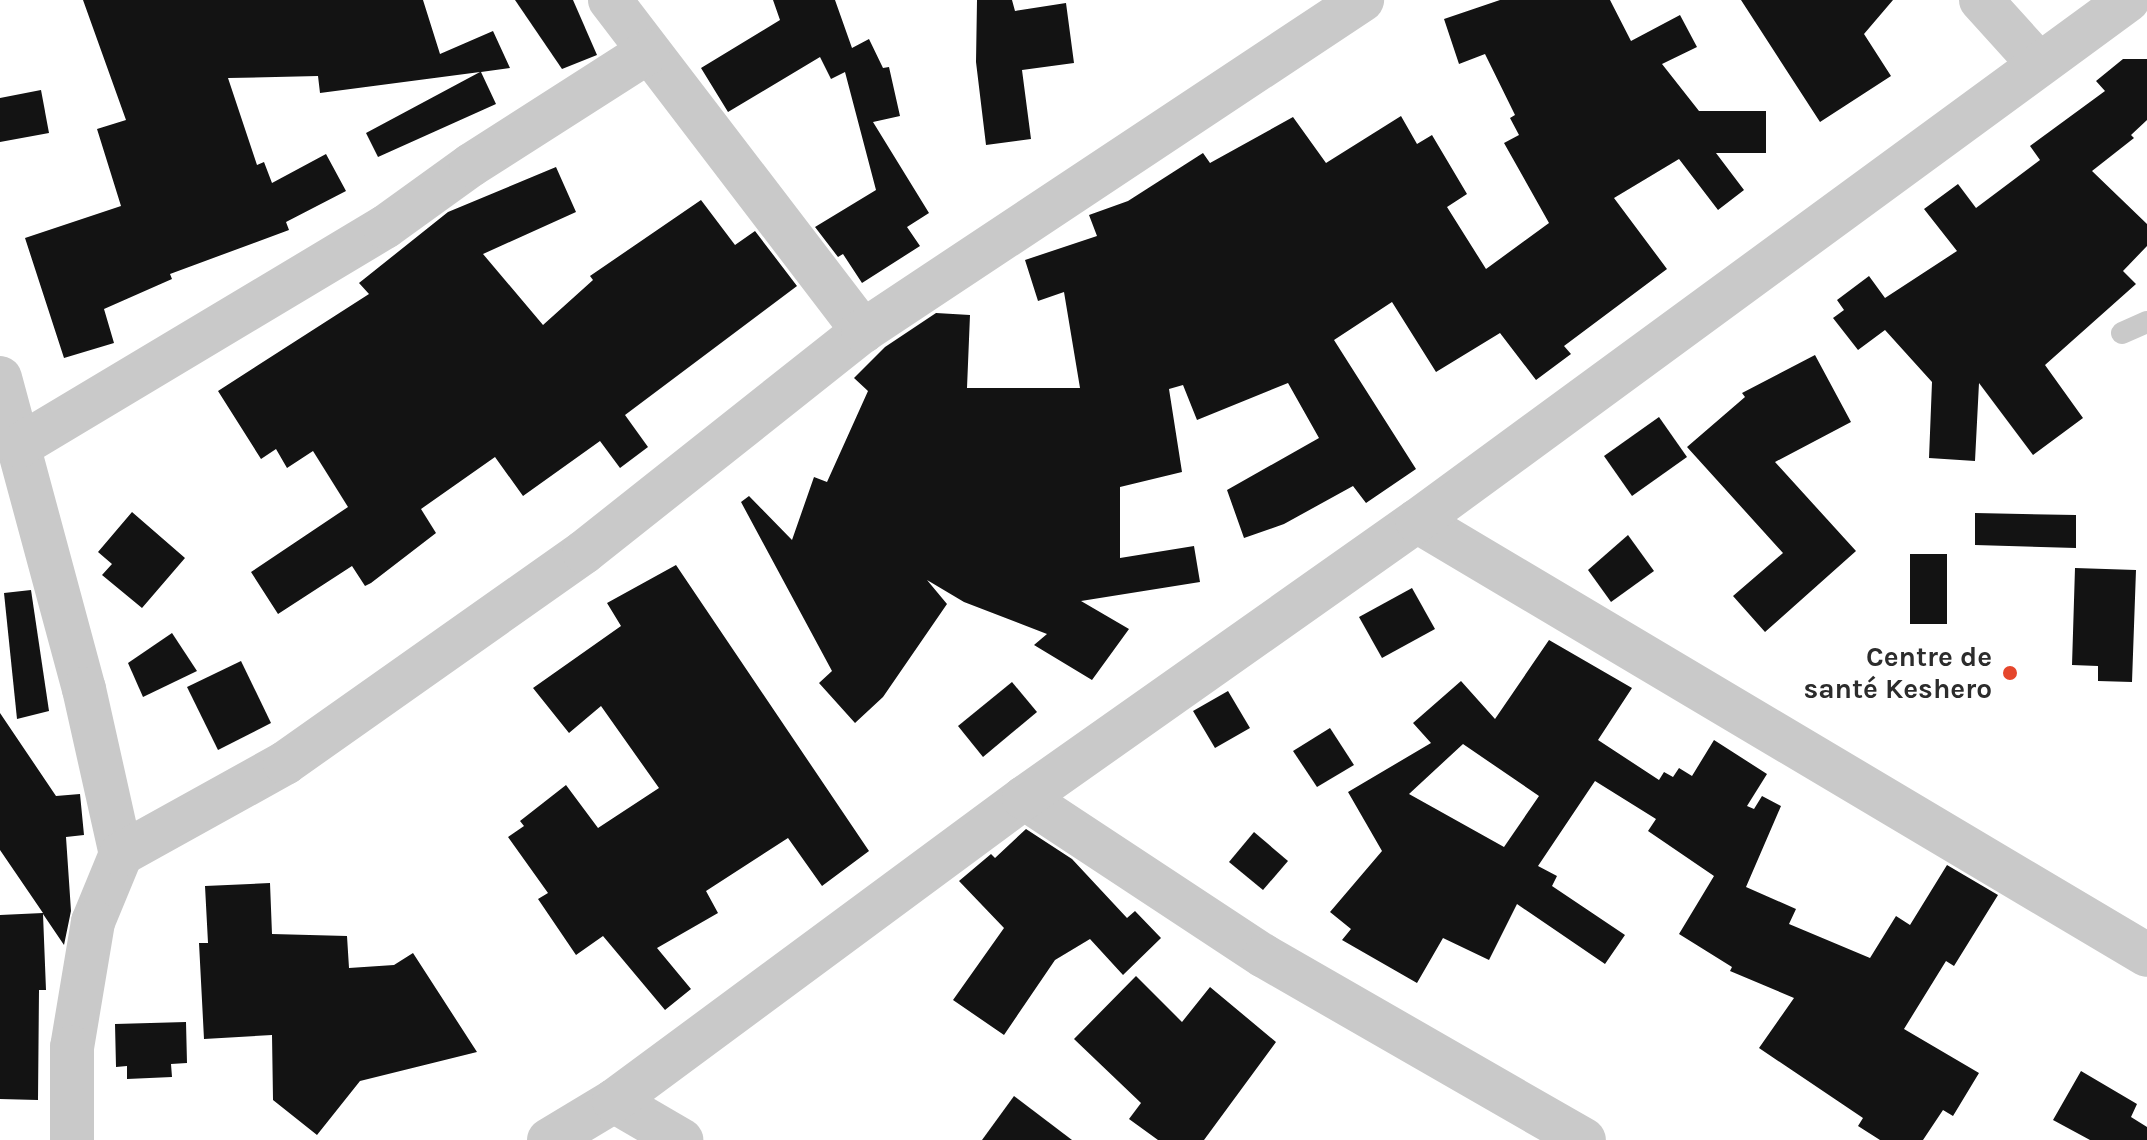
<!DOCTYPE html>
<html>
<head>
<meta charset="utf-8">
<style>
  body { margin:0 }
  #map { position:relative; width:2147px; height:1140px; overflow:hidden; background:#fff; font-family:Karla,sans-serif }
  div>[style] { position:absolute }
  .building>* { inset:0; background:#131313 }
  .service>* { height:22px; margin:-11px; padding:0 11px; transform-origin:11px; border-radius:11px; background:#c9c9c9 }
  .minor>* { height:44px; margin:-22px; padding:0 22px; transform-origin:22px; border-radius:22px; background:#c9c9c9 }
  .dots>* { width:22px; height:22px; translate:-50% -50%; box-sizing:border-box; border:4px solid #fff; border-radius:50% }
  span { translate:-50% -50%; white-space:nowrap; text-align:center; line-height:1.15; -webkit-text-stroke:8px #fff; paint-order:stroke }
  .poi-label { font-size:28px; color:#2c2c2c; font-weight:700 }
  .right { translate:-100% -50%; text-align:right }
</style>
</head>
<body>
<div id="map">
  <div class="building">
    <i style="clip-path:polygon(83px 0,423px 0,440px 54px,493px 31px,510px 68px,481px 72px,496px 104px,378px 157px,366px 133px,480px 72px,320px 93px,318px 76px,228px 78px,257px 165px,264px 162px,272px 183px,326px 154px,346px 191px,286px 222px,289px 230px,170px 274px,172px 279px,104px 309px,114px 343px,64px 358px,25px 238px,121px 206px,97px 129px,126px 120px)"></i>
    <i style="clip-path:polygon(515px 0,573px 0,597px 55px,562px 69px)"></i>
    <i style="clip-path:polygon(773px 0,835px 0,852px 48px,869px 39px,883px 68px,889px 67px,900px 116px,873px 122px,929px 213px,907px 227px,920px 246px,862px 283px,843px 254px,838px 257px,815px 227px,876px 190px,845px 72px,831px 79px,820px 57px,728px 112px,701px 68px,780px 20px)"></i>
    <i style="clip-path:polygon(977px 0,1012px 0,1015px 11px,1066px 3px,1074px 63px,1022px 70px,1031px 139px,986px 145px,976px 62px)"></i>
    <i style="clip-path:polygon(1500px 0,1610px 0,1631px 41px,1680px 15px,1697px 47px,1662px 64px,1699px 111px,1766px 111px,1766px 153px,1716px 153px,1744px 190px,1718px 210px,1679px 159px,1614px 198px,1667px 269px,1564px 346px,1571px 354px,1536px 380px,1500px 333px,1436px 372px,1392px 302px,1334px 340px,1416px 469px,1366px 503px,1353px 486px,1284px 524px,1244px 538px,1227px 490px,1319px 438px,1288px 383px,1197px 420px,1183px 385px,1169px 389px,1182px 472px,1120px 487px,1120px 558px,1194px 546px,1200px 582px,1081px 601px,1129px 629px,1092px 680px,1034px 645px,1047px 634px,964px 602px,927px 580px,947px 604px,883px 697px,855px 723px,819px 683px,832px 671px,741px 502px,749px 496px,792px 540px,814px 477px,827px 482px,868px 391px,854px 378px,885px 347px,936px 313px,970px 315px,967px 388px,1080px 388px,1064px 292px,1038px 301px,1025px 260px,1097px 236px,1089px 215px,1128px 201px,1203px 153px,1210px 163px,1293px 117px,1326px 163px,1401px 116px,1417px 144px,1432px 135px,1467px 194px,1447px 207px,1486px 269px,1549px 223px,1504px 143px,1519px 135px,1510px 118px,1515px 115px,1485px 54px,1459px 64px,1444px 19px)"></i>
    <i style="clip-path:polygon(1741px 0,1893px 0,1864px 34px,1891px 76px,1820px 122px)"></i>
    <i style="clip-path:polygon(2123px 59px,2147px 59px,2147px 120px,2131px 135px,2134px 138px,2092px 171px,2147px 224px,2147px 246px,2123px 271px,2136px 284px,2045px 365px,2083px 418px,2033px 455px,1979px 383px,1975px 461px,1929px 458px,1932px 382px,1885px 330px,1858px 350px,1833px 318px,1844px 310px,1837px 300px,1869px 276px,1885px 298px,1957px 251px,1924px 209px,1958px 184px,1976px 208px,2040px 160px,2030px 146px,2105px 91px,2096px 81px)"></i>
    <i style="clip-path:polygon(41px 90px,49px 133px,0 142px,0 98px)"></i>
    <i style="clip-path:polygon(556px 167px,576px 212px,483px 254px,543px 325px,593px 280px,590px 276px,701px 200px,735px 245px,755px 231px,797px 286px,625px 415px,648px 447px,620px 468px,600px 441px,523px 496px,495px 457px,421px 509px,436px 533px,371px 583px,365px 586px,352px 566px,278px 614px,251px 572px,348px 507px,313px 451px,287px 468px,276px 449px,261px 459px,218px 391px,369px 294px,359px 283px,448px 212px)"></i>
    <i style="clip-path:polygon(1815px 355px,1851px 422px,1775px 462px,1856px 551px,1765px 632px,1733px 596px,1783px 553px,1687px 447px,1745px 397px,1742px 393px)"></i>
    <i style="clip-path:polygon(1659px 417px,1687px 457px,1632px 496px,1604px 456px)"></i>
    <i style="clip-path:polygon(132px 512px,185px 558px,142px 608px,102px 575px,112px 564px,98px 552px)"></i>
    <i style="clip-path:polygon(1975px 513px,2076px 515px,2076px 548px,1975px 545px)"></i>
    <i style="clip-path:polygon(1628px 535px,1654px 571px,1611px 602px,1588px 570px)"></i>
    <i style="clip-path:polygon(1910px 554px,1947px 554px,1947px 624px,1910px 624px)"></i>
    <i style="clip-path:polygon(676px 565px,869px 851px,822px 886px,788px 838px,706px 891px,718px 913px,657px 948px,691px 989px,665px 1010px,603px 936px,576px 955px,538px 899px,548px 893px,508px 837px,524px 826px,520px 821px,566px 785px,598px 828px,659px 788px,601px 706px,569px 733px,533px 688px,621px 626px,607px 603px)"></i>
    <i style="clip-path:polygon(2075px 568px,2136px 570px,2132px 682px,2098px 681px,2098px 666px,2072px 665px)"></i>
    <i style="clip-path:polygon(1412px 588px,1435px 629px,1382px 658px,1359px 617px)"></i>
    <i style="clip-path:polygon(31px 590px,49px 711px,17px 719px,4px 593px)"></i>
    <i style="clip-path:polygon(172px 633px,197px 671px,143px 697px,128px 663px)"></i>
    <i style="clip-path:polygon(evenodd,1549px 640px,1632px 688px,1598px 740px,1659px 780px,1664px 772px,1673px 777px,1679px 768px,1692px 776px,1714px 740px,1767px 774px,1747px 806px,1754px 809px,1762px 796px,1781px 806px,1746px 887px,1796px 909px,1789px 924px,1870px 958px,1896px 916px,1910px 925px,1947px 865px,1998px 895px,1954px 966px,1946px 961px,1904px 1029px,1979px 1073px,1953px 1116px,1943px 1110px,1923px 1140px,1880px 1140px,1858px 1126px,1863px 1118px,1759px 1048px,1794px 998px,1730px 971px,1732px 967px,1679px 934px,1714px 876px,1648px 831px,1656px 819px,1595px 781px,1538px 866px,1557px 876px,1552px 886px,1625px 935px,1605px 964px,1517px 904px,1489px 960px,1443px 938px,1417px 983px,1342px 940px,1351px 929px,1330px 912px,1382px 851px,1348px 792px,1431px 743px,1413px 723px,1461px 681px,1495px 719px,1549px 640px,1463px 744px,1539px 796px,1504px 847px,1409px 794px,1463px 744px)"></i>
    <i style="clip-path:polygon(241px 661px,271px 723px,218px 750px,187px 687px)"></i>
    <i style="clip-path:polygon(1012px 682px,1037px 712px,983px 757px,958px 726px)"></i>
    <i style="clip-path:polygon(1228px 691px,1250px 728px,1215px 748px,1193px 711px)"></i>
    <i style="clip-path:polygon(0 713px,56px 796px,80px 794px,84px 835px,66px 837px,71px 911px,64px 945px,43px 914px,46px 990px,39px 990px,38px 1100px,0 1099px,0 915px,43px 913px,0 850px)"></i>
    <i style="clip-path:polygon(1330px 728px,1354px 765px,1317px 787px,1293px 751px)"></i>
    <i style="clip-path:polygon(1026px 829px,1072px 859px,1127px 918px,1135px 911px,1161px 938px,1123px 975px,1090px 939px,1055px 960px,1004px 1035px,953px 1000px,1004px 928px,959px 881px,991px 854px,995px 858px)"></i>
    <i style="clip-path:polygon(1254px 832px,1288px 861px,1263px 890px,1229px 862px)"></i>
    <i style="clip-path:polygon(270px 883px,272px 934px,347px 936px,349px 968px,394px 965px,413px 953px,477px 1052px,360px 1081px,317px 1135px,273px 1100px,272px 1035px,204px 1039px,199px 943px,208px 943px,205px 886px)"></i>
    <i style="clip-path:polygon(1136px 976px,1182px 1022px,1210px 987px,1276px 1042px,1204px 1140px,1158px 1140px,1129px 1119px,1141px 1103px,1074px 1039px)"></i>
    <i style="clip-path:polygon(186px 1022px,187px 1063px,171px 1064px,172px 1077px,127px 1079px,127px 1066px,116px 1067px,115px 1024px)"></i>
    <i style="clip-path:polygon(2081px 1071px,2137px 1104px,2131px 1117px,2147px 1127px,2147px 1140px,2090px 1140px,2053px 1120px)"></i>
    <i style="clip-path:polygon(1014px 1096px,1072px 1140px,982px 1140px)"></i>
  </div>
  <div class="service">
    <i style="left:2122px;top:333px;width:27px;rotate:-24deg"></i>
  </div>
  <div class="minor">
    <i style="left:610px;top:0;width:417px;rotate:52.6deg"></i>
    <i style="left:1981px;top:0;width:84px;rotate:47.9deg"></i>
    <i style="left:0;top:378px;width:322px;rotate:74.9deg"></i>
    <i style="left:84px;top:689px;width:169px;rotate:77.4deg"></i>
    <i style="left:121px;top:854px;width:74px;rotate:112.4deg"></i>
    <i style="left:93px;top:922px;width:127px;rotate:99.5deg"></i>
    <i style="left:72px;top:1047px;width:93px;rotate:90deg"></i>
    <i style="left:19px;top:446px;width:427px;rotate:-30.9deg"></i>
    <i style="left:385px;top:227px;width:106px;rotate:-35.8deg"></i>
    <i style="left:471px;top:165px;width:210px;rotate:-32.6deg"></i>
    <i style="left:1417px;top:521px;width:849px;rotate:30.73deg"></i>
    <i style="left:1024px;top:798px;width:287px;rotate:33.4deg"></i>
    <i style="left:1264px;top:956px;width:369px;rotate:29.9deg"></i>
    <i style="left:121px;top:854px;width:188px;rotate:-29deg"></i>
    <i style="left:285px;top:763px;width:366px;rotate:-35.2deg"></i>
    <i style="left:584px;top:552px;width:356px;rotate:-38.4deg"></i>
    <i style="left:863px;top:331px;width:599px;rotate:-33.56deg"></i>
    <i style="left:614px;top:1101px;width:78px;rotate:30.2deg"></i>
    <i style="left:549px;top:1140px;width:76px;rotate:-31deg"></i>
    <i style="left:614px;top:1101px;width:510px;rotate:-36.47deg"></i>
    <i style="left:1024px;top:798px;width:481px;rotate:-35.2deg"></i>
    <i style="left:1417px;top:521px;width:881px;rotate:-36.23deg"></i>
  </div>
  <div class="dots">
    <i style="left:2010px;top:673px;background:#e5462c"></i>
  </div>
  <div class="poi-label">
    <span class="right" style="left:1992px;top:673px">Centre de<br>santé Keshero</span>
  </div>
</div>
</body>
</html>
